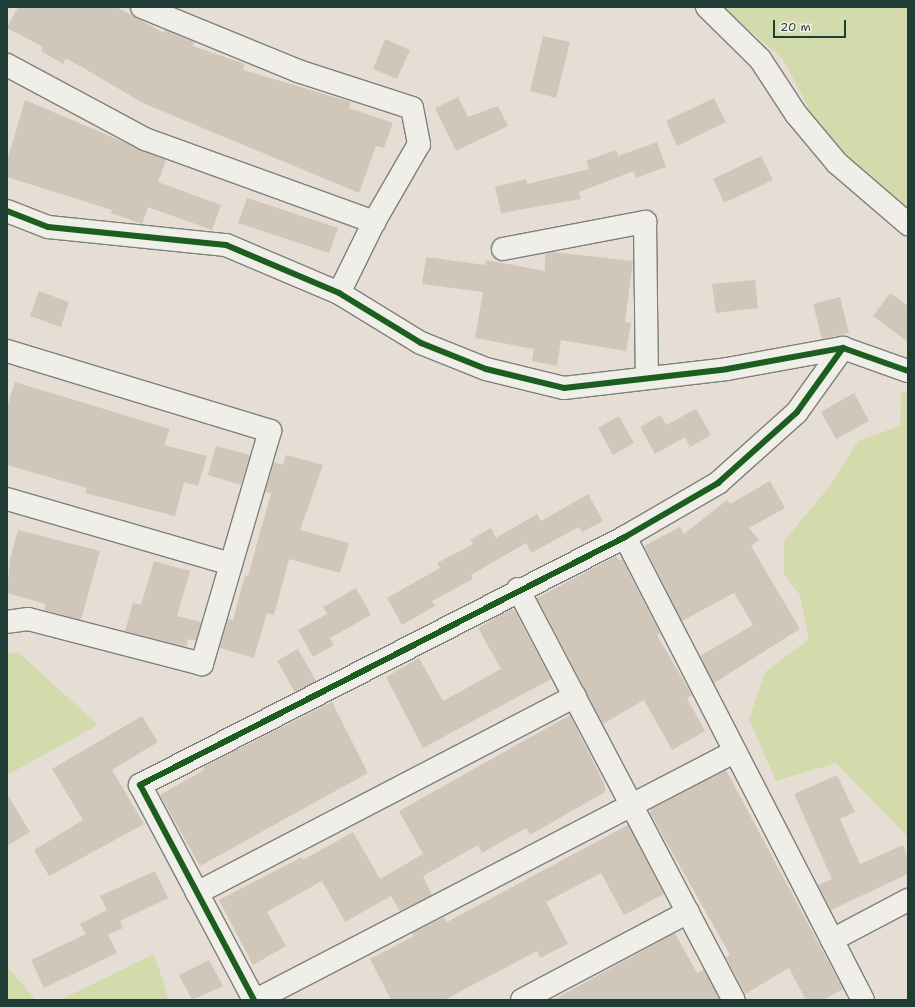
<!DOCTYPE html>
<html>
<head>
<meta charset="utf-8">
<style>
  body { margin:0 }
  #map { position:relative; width:915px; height:1007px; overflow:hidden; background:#e6ded4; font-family:"Shantell Sans",sans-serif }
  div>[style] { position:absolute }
  .green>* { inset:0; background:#d3daac }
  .building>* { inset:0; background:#d1c6ba }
  .roads { filter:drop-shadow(1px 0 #7e807a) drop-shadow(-1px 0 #7e807a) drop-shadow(0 1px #7e807a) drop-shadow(0 -1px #7e807a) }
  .minor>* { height:22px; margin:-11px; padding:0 11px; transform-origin:11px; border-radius:11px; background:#f0eee9 }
  .cycleway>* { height:6px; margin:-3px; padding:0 3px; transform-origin:3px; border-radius:3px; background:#1b5e20 }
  span { translate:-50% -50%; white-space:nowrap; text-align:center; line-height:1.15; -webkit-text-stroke:3.5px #f7f3e8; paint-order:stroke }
  .frame { position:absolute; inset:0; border:8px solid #1f3d34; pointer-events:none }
  .scale { position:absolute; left:773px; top:20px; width:73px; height:18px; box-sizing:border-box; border:2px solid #1f3d34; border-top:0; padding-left:5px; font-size:12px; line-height:14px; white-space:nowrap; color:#1f3d34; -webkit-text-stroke:3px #f7f3e8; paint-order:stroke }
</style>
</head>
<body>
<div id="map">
  <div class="green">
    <i style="clip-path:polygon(722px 7px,908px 7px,908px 210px,837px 163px,783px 59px)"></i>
    <i style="clip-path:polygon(901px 392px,908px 392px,908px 837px,836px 763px,776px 781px,749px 719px,765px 672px,809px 639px,800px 595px,784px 574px,784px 541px,830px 486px,858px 441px,900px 426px)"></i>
    <i style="clip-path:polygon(18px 652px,98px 725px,7px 775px,7px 654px)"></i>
    <i style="clip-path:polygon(154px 954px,169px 1000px,60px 1000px)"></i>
    <i style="clip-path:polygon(7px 967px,36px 1000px,7px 1000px)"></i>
  </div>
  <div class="building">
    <i style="clip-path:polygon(18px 7px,116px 7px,164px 33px,165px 30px,194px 42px,193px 46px,245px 64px,243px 70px,351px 102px,349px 108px,393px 123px,384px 148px,376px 146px,359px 193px,145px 104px,66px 58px,63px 64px,41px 51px,43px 47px,7px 28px)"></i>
    <i style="clip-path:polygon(543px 36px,570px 42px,556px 98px,530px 91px)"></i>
    <i style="clip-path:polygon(385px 39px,410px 50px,397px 79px,373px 69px)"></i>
    <i style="clip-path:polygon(458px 97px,468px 117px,498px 106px,508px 126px,456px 151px,435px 108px)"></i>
    <i style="clip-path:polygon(714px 98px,726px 122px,677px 146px,666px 121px)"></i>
    <i style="clip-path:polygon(25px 100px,166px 160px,158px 182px,221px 205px,212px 230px,148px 207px,142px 224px,111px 213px,112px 210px,7px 177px,7px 161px)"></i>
    <i style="clip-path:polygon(657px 142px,666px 167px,636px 178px,634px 171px,579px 192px,581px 199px,501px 213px,495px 187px,526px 179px,527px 184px,589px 169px,586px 161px,616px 150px,618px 156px)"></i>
    <i style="clip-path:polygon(761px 156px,773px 180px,724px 203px,713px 179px)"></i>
    <i style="clip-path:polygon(247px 198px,338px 228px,329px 253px,238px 223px)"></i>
    <i style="clip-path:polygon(553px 252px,633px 261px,625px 322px,631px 323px,626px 351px,561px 340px,557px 366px,532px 361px,534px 349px,475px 338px,483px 292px,422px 284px,426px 257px,485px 265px,486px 260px,545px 271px,545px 254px)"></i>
    <i style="clip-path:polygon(755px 280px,758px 308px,716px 313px,712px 284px)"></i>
    <i style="clip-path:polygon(39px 291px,69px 302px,61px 327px,30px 316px)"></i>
    <i style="clip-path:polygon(890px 293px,908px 306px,908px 342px,873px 316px)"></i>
    <i style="clip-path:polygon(840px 297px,849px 333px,822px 339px,813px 304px)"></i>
    <i style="clip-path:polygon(15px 382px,170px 429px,164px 445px,207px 456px,198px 486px,184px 482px,175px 516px,85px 493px,87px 488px,7px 465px,7px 407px)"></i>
    <i style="clip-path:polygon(854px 393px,869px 421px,836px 439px,821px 412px)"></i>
    <i style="clip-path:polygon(696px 409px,711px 435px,690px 447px,685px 437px,655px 454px,640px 427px,661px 415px,666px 425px)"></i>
    <i style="clip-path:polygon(619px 416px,634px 443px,613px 455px,598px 428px)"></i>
    <i style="clip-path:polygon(216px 446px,250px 455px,241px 485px,208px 475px)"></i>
    <i style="clip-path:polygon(286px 455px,323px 465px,300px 530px,349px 543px,340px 573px,289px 559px,274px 615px,267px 613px,254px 658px,220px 648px,228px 619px,233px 620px,245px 575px,248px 576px,271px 493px,265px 492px,274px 462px,283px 465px)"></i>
    <i style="clip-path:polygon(770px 481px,785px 508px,749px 528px,759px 540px,751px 546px,800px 629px,714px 683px,700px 656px,753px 625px,734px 593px,682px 621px,644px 546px,680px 527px,684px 534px,727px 500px,730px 504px)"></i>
    <i style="clip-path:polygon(588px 494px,603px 521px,582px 532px,579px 527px,531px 553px,526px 543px,471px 575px,473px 579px,432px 601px,435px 606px,402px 625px,387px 598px,440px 568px,437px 563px,473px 544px,470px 540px,491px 528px,496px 538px,537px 514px,541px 521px)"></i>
    <i style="clip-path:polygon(18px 530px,100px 551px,81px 620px,44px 610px,46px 604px,7px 593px,10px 559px)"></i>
    <i style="clip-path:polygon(616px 556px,619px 560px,622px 559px,660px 633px,657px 635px,692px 695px,687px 698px,705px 731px,672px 750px,644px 700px,603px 724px,537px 598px)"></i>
    <i style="clip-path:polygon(154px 561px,190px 571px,177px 616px,201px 622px,196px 641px,188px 639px,186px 647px,125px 631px,133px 603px,141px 605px)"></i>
    <i style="clip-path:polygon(356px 588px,371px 615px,330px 638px,334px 645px,313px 657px,298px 630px,327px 614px,323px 607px)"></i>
    <i style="clip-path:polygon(511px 609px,515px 611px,551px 679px,423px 748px,386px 677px,419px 658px,443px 701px,501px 669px,478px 628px)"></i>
    <i style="clip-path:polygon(298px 649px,316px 681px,295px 692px,277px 661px)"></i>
    <i style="clip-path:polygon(332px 702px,368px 773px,200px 866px,160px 795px,204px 770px,203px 767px)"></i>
    <i style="clip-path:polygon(570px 715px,605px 785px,605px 792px,530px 835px,526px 828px,482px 853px,478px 845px,423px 876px,432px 895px,400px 911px,391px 896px,345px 922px,322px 881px,267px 912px,286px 946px,253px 965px,219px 900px,302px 857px,303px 860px,353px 832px,380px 879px,423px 854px,399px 811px)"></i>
    <i style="clip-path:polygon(142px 716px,158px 742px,112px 770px,144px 824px,49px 876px,34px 850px,83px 820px,52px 769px)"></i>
    <i style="clip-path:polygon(726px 770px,843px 989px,823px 1000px,806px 1000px,789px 968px,745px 994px,726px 957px,730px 955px,650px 813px,651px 809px)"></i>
    <i style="clip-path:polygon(837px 775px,855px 812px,840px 819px,860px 864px,903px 845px,908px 858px,908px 874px,831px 910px,818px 885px,832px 879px,794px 794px)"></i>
    <i style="clip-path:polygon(7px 794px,30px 832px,7px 846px)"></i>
    <i style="clip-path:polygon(628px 825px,664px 894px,624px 915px,601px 873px,546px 902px,568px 944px,540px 958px,537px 951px,444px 1000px,391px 1000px,370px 959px,414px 936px,412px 933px,444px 917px,447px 922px)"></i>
    <i style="clip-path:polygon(155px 871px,168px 898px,120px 921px,123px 928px,108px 935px,117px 953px,44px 988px,31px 960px,86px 934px,80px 924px,107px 910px,100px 896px)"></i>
    <i style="clip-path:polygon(675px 933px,697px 973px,704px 969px,720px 1000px,553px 1000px)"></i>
    <i style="clip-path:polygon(209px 960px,223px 986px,192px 1000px,179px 975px)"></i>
  </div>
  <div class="roads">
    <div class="minor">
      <i style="left:142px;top:7px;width:169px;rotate:22.3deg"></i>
      <i style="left:298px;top:71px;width:120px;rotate:18deg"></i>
      <i style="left:412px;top:108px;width:37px;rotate:79deg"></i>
      <i style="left:419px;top:144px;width:90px;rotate:120deg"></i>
      <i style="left:374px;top:222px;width:79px;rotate:116.2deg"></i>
      <i style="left:707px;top:7px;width:74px;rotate:44.5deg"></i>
      <i style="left:760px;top:59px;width:66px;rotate:56.8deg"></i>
      <i style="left:796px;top:114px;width:64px;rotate:50.1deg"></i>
      <i style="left:837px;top:163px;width:94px;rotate:40.7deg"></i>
      <i style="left:7px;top:65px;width:157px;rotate:28.2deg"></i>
      <i style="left:145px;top:139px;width:244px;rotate:19.9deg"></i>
      <i style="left:7px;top:211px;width:44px;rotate:21.3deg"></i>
      <i style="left:48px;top:227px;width:179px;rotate:5.8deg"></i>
      <i style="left:226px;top:245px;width:123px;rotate:23deg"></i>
      <i style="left:339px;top:293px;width:96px;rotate:31.4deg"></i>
      <i style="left:421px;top:343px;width:70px;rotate:21.8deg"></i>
      <i style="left:486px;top:369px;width:80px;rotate:13.7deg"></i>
      <i style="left:564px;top:388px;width:164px;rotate:-6.6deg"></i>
      <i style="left:727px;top:369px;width:118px;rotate:-10.3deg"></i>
      <i style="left:843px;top:348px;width:69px;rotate:19.5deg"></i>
      <i style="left:503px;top:249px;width:145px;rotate:-10.8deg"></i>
      <i style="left:645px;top:222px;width:156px;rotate:89.3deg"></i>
      <i style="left:7px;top:351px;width:275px;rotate:16.9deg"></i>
      <i style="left:270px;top:431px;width:243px;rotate:106.3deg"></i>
      <i style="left:202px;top:664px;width:180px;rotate:-165.5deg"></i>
      <i style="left:28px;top:619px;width:21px;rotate:172deg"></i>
      <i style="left:7px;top:499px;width:233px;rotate:16.2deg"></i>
      <i style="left:625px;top:537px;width:521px;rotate:62.8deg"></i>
      <i style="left:518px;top:589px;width:464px;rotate:62.3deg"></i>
      <i style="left:197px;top:893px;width:426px;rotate:-27.5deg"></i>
      <i style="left:832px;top:940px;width:86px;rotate:-27.8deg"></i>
      <i style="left:254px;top:1000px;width:243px;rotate:-117.9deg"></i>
      <i style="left:140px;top:785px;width:545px;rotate:-27.08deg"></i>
      <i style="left:625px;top:537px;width:108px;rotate:-30.1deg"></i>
      <i style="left:718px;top:483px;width:106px;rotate:-41.9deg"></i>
      <i style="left:797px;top:412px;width:79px;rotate:-54.3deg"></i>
      <i style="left:256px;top:1000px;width:539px;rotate:-27.42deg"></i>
      <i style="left:522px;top:1000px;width:188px;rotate:-27.9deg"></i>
    </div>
  </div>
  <div class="cycleway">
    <i style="left:7px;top:211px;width:44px;rotate:21.3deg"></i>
    <i style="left:48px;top:227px;width:179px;rotate:5.8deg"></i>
    <i style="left:226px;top:245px;width:123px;rotate:23deg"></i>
    <i style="left:339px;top:293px;width:96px;rotate:31.4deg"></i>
    <i style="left:421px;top:343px;width:70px;rotate:21.8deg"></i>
    <i style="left:486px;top:369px;width:80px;rotate:13.7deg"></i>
    <i style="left:564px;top:388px;width:164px;rotate:-6.6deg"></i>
    <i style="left:727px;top:369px;width:118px;rotate:-10.3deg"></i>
    <i style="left:843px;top:348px;width:69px;rotate:19.5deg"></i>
    <i style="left:254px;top:1000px;width:243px;rotate:-117.9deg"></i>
    <i style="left:140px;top:785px;width:545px;rotate:-27.08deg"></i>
    <i style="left:625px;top:537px;width:108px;rotate:-30.1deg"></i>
    <i style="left:718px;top:483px;width:106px;rotate:-41.9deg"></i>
    <i style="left:797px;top:412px;width:79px;rotate:-54.3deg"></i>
  </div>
  <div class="frame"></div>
  <div class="scale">20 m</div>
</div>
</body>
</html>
